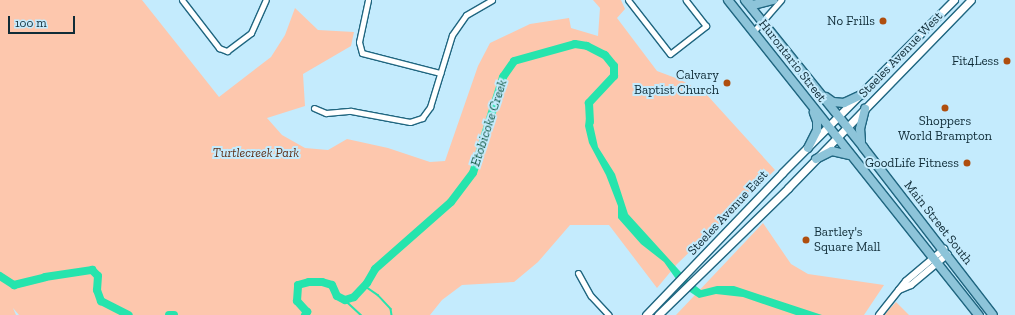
<!DOCTYPE html>
<html>
<head>
<meta charset="utf-8">
<style>
  body { margin:0 }
  #map { position:relative; width:1015px; height:315px; overflow:hidden; background:#c4ebfd; font-family:"Zilla Slab",serif }
  div>[style] { position:absolute }
  .green>* { inset:0; background:#fdc7ad }
  .water>* { inset:0; background:#26e4ad }
  .stream>* { height:1.5px; margin:-0.75px; padding:0 0.75px; transform-origin:0.75px; border-radius:0.75px; background:#26e4ad }
  .river>* { height:8px; margin:-4px; padding:0 4px; transform-origin:4px; border-radius:4px; background:#26e4ad }
  .roads { filter:drop-shadow(1px 0 #206680) drop-shadow(-1px 0 #206680) drop-shadow(0 1px #206680) drop-shadow(0 -1px #206680) }
  .minor>* { height:5px; margin:-2.5px; padding:0 2.5px; transform-origin:2.5px; border-radius:2.5px; background:#fff }
  .tertiary>* { height:6px; margin:-3px; padding:0 3px; transform-origin:3px; border-radius:3px; background:#fff }
  .secondary>* { height:7px; margin:-3.5px; padding:0 3.5px; transform-origin:3.5px; border-radius:3.5px; background:#fff }
  .primary>* { height:8px; margin:-4px; padding:0 4px; transform-origin:4px; border-radius:4px; background:#8dc4d9 }
  .dots>* { width:11px; height:11px; translate:-50% -50%; box-sizing:border-box; border:2px solid #c4ebfd; border-radius:50% }
  span { translate:-50% -50%; white-space:nowrap; text-align:center; line-height:1.15; -webkit-text-stroke:4px #c4ebfd; paint-order:stroke }
  .poi-label { font-size:13px; color:#102c37 }
  .right { translate:-100% -50%; text-align:right }
  .left { translate:0 -50%; text-align:left }
  .street-label { font-size:13px; color:#102c37 }
  .park-label { font-size:13px; color:#5f3018; font-style:italic }
  .water-label { font-size:14px; color:#115741; font-style:italic }
  .scale { position:absolute; left:8px; top:16px; width:67px; height:18px; box-sizing:border-box; border:2px solid #102c37; border-top:0; padding-left:5px; font-size:12px; line-height:14px; white-space:nowrap; color:#102c37; -webkit-text-stroke:3px #c4ebfd; paint-order:stroke }
</style>
</head>
<body>
<div id="map">
  <div class="green">
    <i style="clip-path:polygon(0 0,142px 0,219px 97px,271px 57px,285px 35px,295px 8px,318px 30px,354px 32px,351px 46px,303px 74px,305px 106px,267px 118px,282px 135px,305px 148px,328px 150px,347px 139px,388px 148px,430px 162px,445px 161px,478px 66px,490px 43px,530px 24px,569px 18px,571px 28px,598px 36px,600px 8px,593px 0,621px 0,625px 9px,617px 18px,657px 71px,681px 80px,707px 95px,775px 170px,677px 264px,657px 288px,609px 225px,570px 225px,538px 262px,514px 282px,462px 285px,442px 300px,430px 315px,19px 315px,13px 308px,16px 315px,0 315px)"></i>
    <i style="clip-path:polygon(763px 223px,791px 264px,808px 274px,884px 285px,864px 315px,676px 315px)"></i>
    <i style="clip-path:polygon(896px 302px,909px 315px,884px 315px)"></i>
  </div>
  <div class="water">
    <i style="clip-path:polygon(587px 111px,590px 111px,598px 147px,615px 174px,628px 214px,688px 280px,701px 290px,717px 286px,734px 286px,822px 315px,796px 315px,743px 297px,716px 294px,699px 298px,681px 286px,664px 262px,641px 244px,618px 218px,618px 206px,606px 175px,589px 143px,585px 126px)"></i>
  </div>
  <div class="stream">
    <i style="left:365px;top:286px;width:16px;rotate:35deg"></i>
    <i style="left:378px;top:295px;width:19px;rotate:47deg"></i>
    <i style="left:391px;top:309px;width:6px;rotate:81deg"></i>
    <i style="left:345px;top:300px;width:22px;rotate:43deg"></i>
  </div>
  <div class="river">
    <i style="left:0;top:276px;width:17px;rotate:33deg"></i>
    <i style="left:14px;top:285px;width:32px;rotate:-14deg"></i>
    <i style="left:45px;top:277px;width:48px;rotate:-8.5deg"></i>
    <i style="left:92px;top:270px;width:8px;rotate:45deg"></i>
    <i style="left:98px;top:276px;width:14px;rotate:94deg"></i>
    <i style="left:97px;top:290px;width:12px;rotate:70deg"></i>
    <i style="left:101px;top:301px;width:31px;rotate:27deg"></i>
    <i style="left:169px;top:315px;width:5px"></i>
    <i style="left:305px;top:315px;width:4px;rotate:-56deg"></i>
    <i style="left:307px;top:312px;width:15px;rotate:-132deg"></i>
    <i style="left:297px;top:301px;width:16px;rotate:-86deg"></i>
    <i style="left:298px;top:285px;width:11px;rotate:-15deg"></i>
    <i style="left:309px;top:282px;width:13px"></i>
    <i style="left:322px;top:282px;width:10px;rotate:17deg"></i>
    <i style="left:332px;top:285px;width:12px;rotate:66deg"></i>
    <i style="left:337px;top:296px;width:9px;rotate:27deg"></i>
    <i style="left:345px;top:300px;width:9px;rotate:-18deg"></i>
    <i style="left:354px;top:297px;width:19px;rotate:-47deg"></i>
    <i style="left:367px;top:283px;width:16px;rotate:-60deg"></i>
    <i style="left:375px;top:269px;width:101px;rotate:-41.4deg"></i>
    <i style="left:451px;top:202px;width:36px;rotate:-53deg"></i>
    <i style="left:473px;top:173px;width:101px;rotate:-72.6deg"></i>
    <i style="left:503px;top:77px;width:19px;rotate:-55deg"></i>
    <i style="left:514px;top:61px;width:63px;rotate:-15.6deg"></i>
    <i style="left:575px;top:44px;width:12px;rotate:9deg"></i>
    <i style="left:587px;top:46px;width:20px;rotate:27deg"></i>
    <i style="left:605px;top:55px;width:14px;rotate:51deg"></i>
    <i style="left:614px;top:66px;width:10px;rotate:90deg"></i>
    <i style="left:614px;top:76px;width:37px;rotate:133deg"></i>
    <i style="left:589px;top:103px;width:19px;rotate:87deg"></i>
  </div>
  <div class="roads">
    <div class="minor">
      <i style="left:182px;top:0;width:61px;rotate:52.4deg"></i>
      <i style="left:219px;top:48px;width:9px;rotate:21deg"></i>
      <i style="left:227px;top:51px;width:30px;rotate:-37deg"></i>
      <i style="left:251px;top:33px;width:36px;rotate:-66deg"></i>
      <i style="left:368px;top:0;width:43px;rotate:102.1deg"></i>
      <i style="left:359px;top:42px;width:11px;rotate:75deg"></i>
      <i style="left:362px;top:53px;width:81px;rotate:14.4deg"></i>
      <i style="left:628px;top:0;width:68px;rotate:52.1deg"></i>
      <i style="left:670px;top:54px;width:46px;rotate:-37.9deg"></i>
      <i style="left:706px;top:26px;width:33px;rotate:-128deg"></i>
      <i style="left:753px;top:32px;width:43px;rotate:-48.8deg"></i>
      <i style="left:314px;top:108px;width:13px;rotate:23deg"></i>
      <i style="left:326px;top:113px;width:25px;rotate:-5deg"></i>
      <i style="left:351px;top:111px;width:60px;rotate:10.6deg"></i>
      <i style="left:410px;top:122px;width:13px;rotate:-18deg"></i>
      <i style="left:422px;top:118px;width:14px;rotate:-54deg"></i>
      <i style="left:430px;top:107px;width:75px;rotate:-73deg"></i>
      <i style="left:452px;top:35px;width:24px;rotate:-55deg"></i>
      <i style="left:466px;top:15px;width:30px;rotate:-30deg"></i>
      <i style="left:578px;top:273px;width:26px;rotate:61deg"></i>
      <i style="left:591px;top:296px;width:26px;rotate:47deg"></i>
    </div>
    <div class="tertiary">
      <i style="left:899px;top:290px;width:13px;rotate:-23deg"></i>
      <i style="left:911px;top:285px;width:48px;rotate:-40deg"></i>
      <i style="left:879px;top:315px;width:43px;rotate:-51.5deg"></i>
      <i style="left:906px;top:281px;width:50px;rotate:-40.1deg"></i>
    </div>
    <div class="secondary">
      <i style="left:646px;top:315px;width:197px;rotate:-46.2deg"></i>
      <i style="left:782px;top:173px;width:244px;rotate:-45.2deg"></i>
      <i style="left:658px;top:315px;width:182px;rotate:-44.3deg"></i>
      <i style="left:788px;top:188px;width:262px;rotate:-45.8deg"></i>
    </div>
    <div class="primary">
      <i style="left:728px;top:0;width:403px;rotate:51.5deg"></i>
      <i style="left:745px;top:0;width:189px;rotate:51.2deg"></i>
      <i style="left:863px;top:147px;width:212px;rotate:52.3deg"></i>
      <i style="left:746px;top:1px;width:8px;rotate:30deg"></i>
      <i style="left:753px;top:5px;width:21px;rotate:-14deg"></i>
      <i style="left:826px;top:97px;width:9px;rotate:36deg"></i>
      <i style="left:833px;top:102px;width:11px;rotate:5deg"></i>
      <i style="left:844px;top:103px;width:19px;rotate:-25deg"></i>
      <i style="left:861px;top:142px;width:13px;rotate:-94deg"></i>
      <i style="left:860px;top:129px;width:21px;rotate:-76deg"></i>
      <i style="left:808px;top:148px;width:20px;rotate:-63deg"></i>
      <i style="left:817px;top:130px;width:9px;rotate:-90deg"></i>
      <i style="left:817px;top:121px;width:9px;rotate:-111deg"></i>
      <i style="left:816px;top:159px;width:18px;rotate:-27deg"></i>
      <i style="left:832px;top:151px;width:18px;rotate:13deg"></i>
    </div>
  </div>
  <div class="dots">
    <i style="left:883px;top:21px;background:#af4e0e"></i>
    <i style="left:1007px;top:61px;background:#af4e0e"></i>
    <i style="left:727px;top:83px;background:#af4e0e"></i>
    <i style="left:945px;top:108px;background:#af4e0e"></i>
    <i style="left:967px;top:163px;background:#af4e0e"></i>
    <i style="left:806px;top:240px;background:#af4e0e"></i>
  </div>
  <div class="poi-label">
    <span class="right" style="left:875px;top:21px">No Frills</span>
    <span class="right" style="left:999px;top:61px">Fit4Less</span>
    <span class="right" style="left:719px;top:83px">Calvary<br>Baptist Church</span>
    <span style="left:945px;top:129px">Shoppers<br>World Brampton</span>
    <span class="right" style="left:959px;top:163px">GoodLife Fitness</span>
    <span class="left" style="left:814px;top:240px">Bartley's<br>Square Mall</span>
  </div>
  <div class="street-label">
    <span style="left:901px;top:55px;rotate:-46deg">Steeles Avenue West</span>
    <span style="left:792px;top:61px;rotate:52deg">Hurontario Street</span>
    <span style="left:728px;top:213px;rotate:-47deg">Steeles Avenue East</span>
    <span style="left:938px;top:223px;rotate:52deg">Main Street South</span>
  </div>
  <div class="park-label">
    <span style="left:256px;top:153px">Turtlecreek Park</span>
  </div>
  <div class="water-label">
    <span style="left:489px;top:123px;rotate:-72deg">Etobicoke Creek</span>
  </div>
  <div class="scale">100 m</div>
</div>
</body>
</html>
